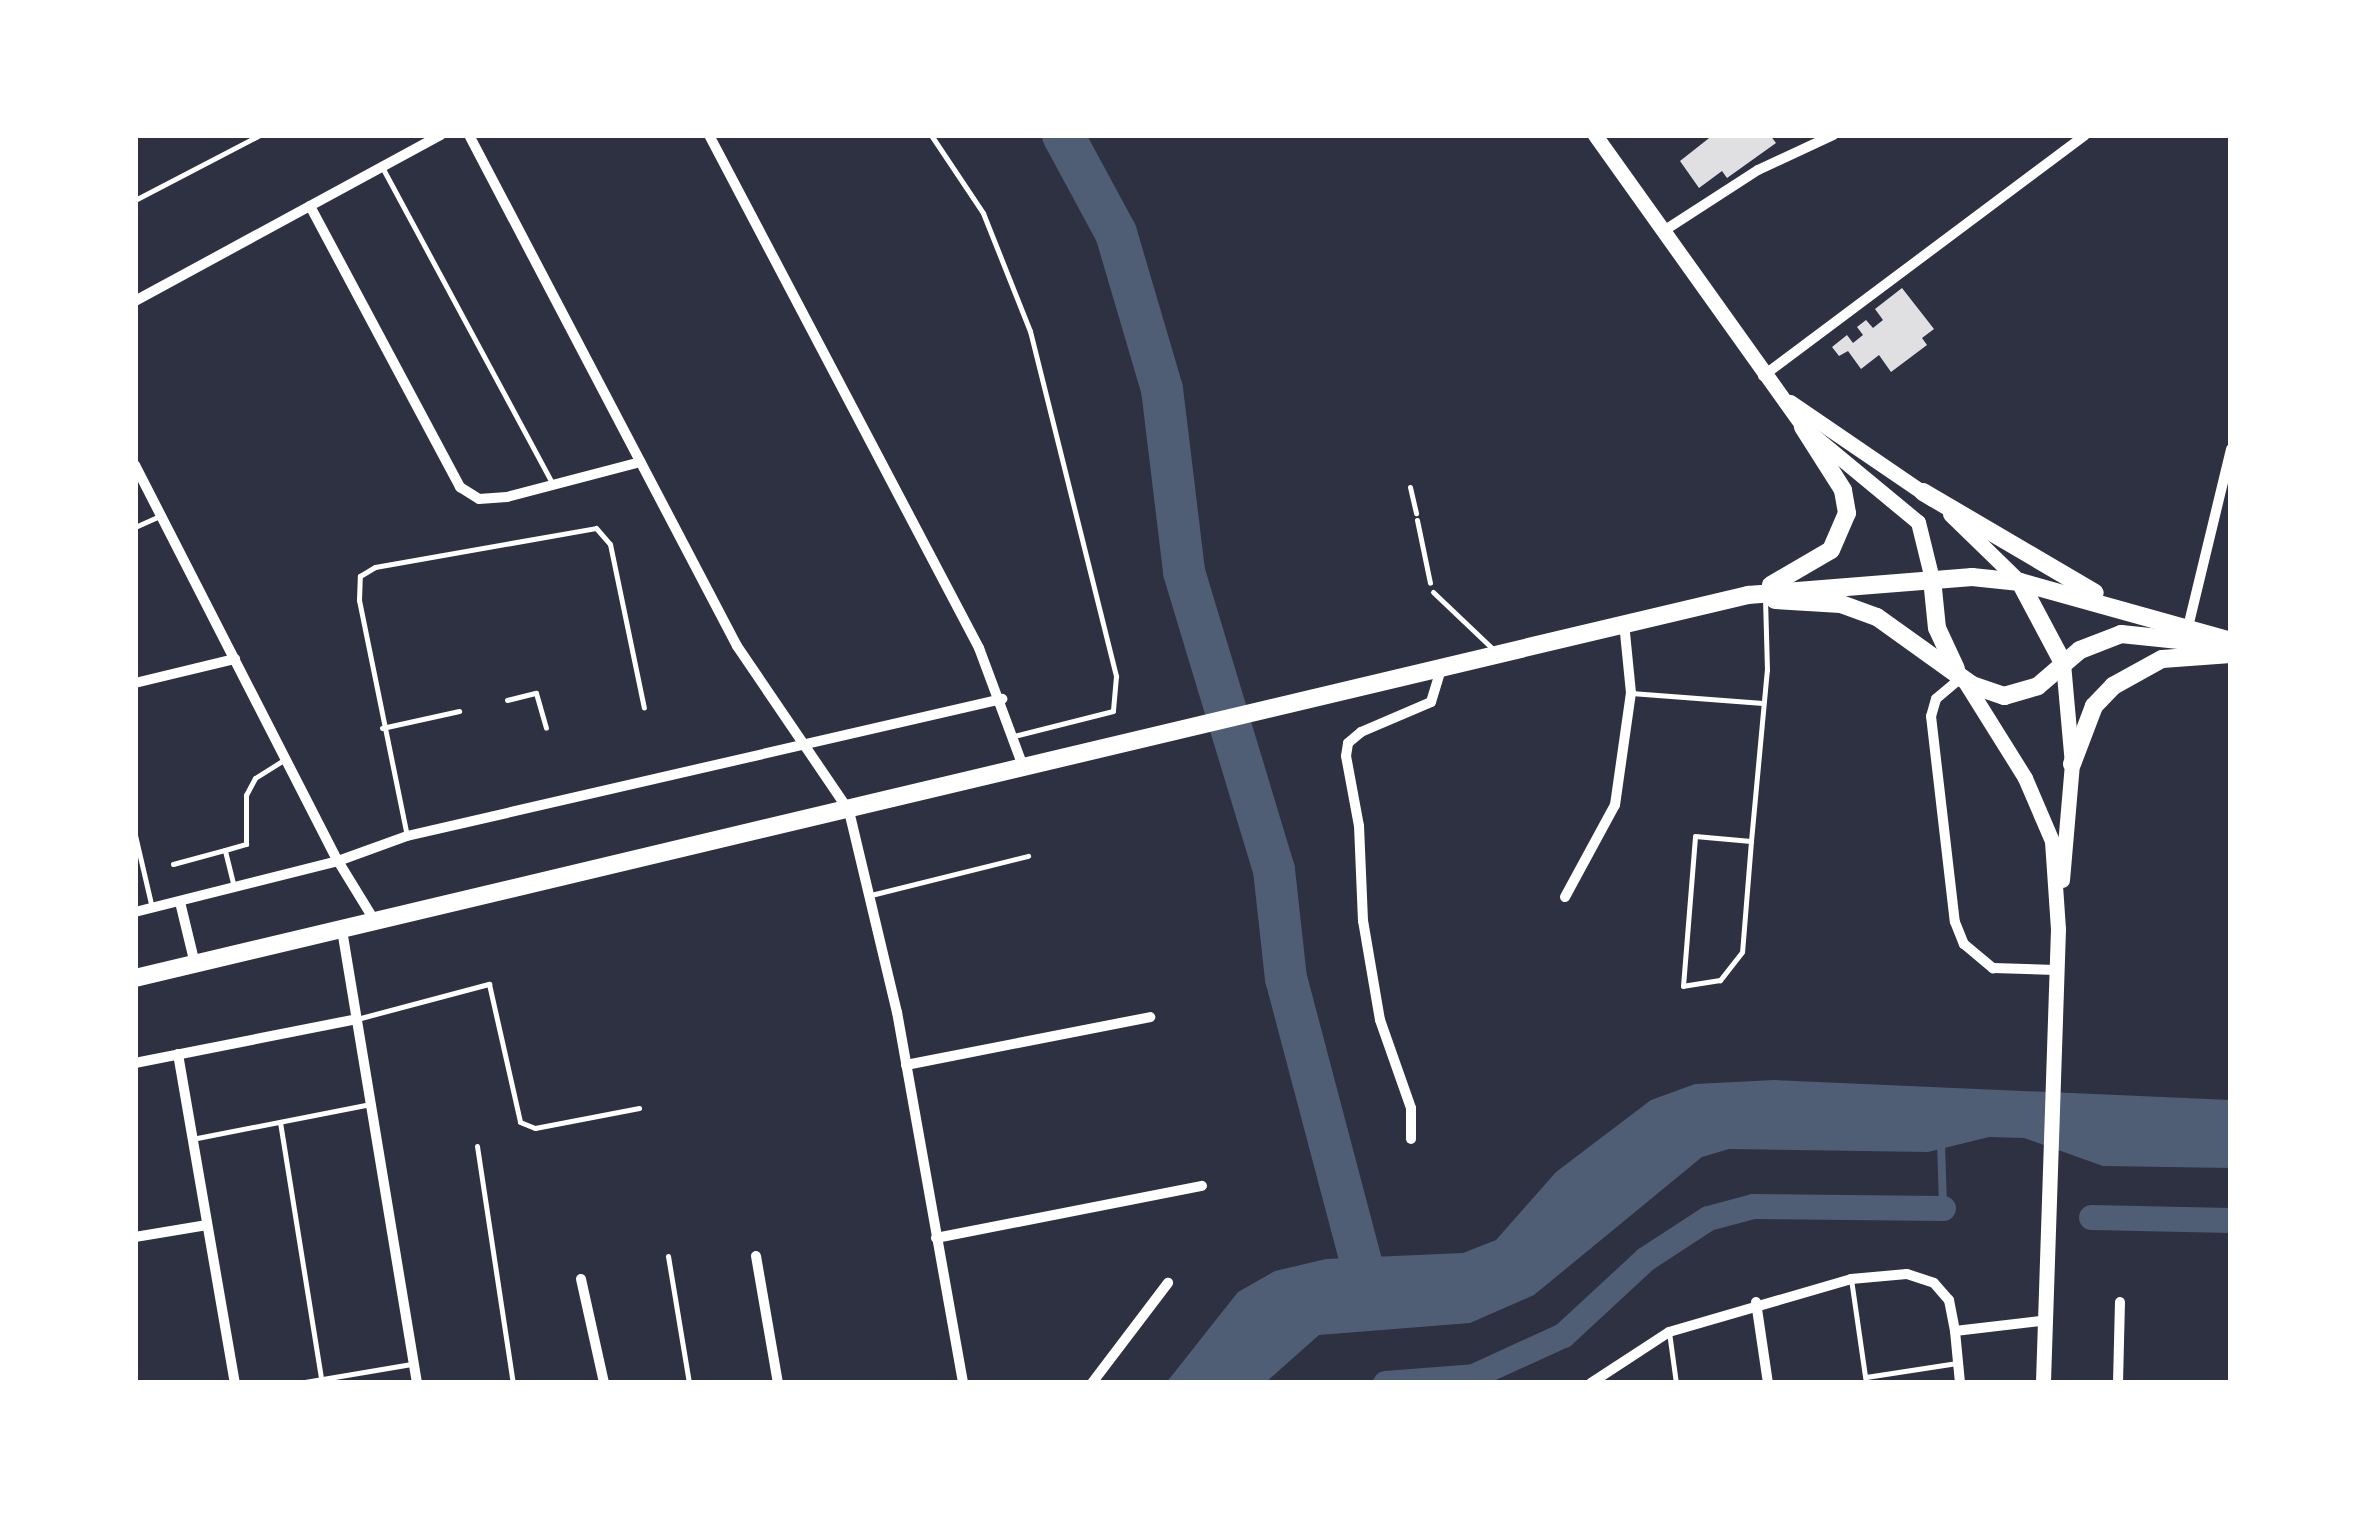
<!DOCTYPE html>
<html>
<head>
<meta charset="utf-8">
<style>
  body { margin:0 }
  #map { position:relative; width:2366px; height:1518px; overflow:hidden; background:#2d3142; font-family:Mulish,sans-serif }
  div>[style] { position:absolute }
  .water>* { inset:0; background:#4f5d75 }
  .stream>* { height:8px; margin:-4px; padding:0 4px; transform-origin:4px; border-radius:4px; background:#4f5d75 }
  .canal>* { height:25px; margin:-12.5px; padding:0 12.5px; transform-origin:12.5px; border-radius:12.5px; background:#4f5d75 }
  .river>* { height:42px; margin:-21px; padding:0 21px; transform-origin:21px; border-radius:21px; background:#4f5d75 }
  .building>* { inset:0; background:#e0e0e3 }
  .service>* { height:5px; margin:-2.5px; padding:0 2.5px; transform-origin:2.5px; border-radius:2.5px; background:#fff }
  .minor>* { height:10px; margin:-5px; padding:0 5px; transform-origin:5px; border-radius:5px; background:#fff }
  .secondary>* { height:15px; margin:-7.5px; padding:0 7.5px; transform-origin:7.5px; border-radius:7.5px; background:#fff }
  .primary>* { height:18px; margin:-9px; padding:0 9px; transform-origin:9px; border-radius:9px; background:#fff }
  span { translate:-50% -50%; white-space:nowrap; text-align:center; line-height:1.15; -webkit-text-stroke:10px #fff; paint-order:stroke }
  .frame { position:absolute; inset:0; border:138px solid #fff; pointer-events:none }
</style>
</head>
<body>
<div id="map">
  <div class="water">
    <i style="clip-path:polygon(1774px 1080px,2231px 1100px,2231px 1168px,2103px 1166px,2024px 1138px,1989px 1137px,1928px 1152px,1729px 1149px,1702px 1157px,1534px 1295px,1470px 1323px,1319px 1335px,1265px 1383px,1166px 1383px,1238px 1292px,1275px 1271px,1326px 1259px,1463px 1253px,1496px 1240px,1556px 1172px,1651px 1100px,1695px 1084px)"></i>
  </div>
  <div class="stream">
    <i style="left:1941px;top:1143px;width:65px;rotate:88.2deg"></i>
  </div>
  <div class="canal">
    <i style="left:2091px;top:1217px;width:140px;rotate:1.2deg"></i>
    <i style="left:1385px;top:1383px;width:88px;rotate:-4.5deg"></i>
    <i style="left:1473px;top:1376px;width:99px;rotate:-24.5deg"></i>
    <i style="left:1563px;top:1335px;width:112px;rotate:-42.8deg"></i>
    <i style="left:1645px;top:1259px;width:75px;rotate:-33.1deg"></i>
    <i style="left:1708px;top:1218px;width:47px;rotate:-14.9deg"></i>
    <i style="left:1753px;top:1206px;width:190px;rotate:0.6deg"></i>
  </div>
  <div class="river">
    <i style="left:1063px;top:135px;width:111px;rotate:61.6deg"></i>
    <i style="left:1116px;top:233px;width:163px;rotate:73.6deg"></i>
    <i style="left:1162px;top:389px;width:184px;rotate:83.1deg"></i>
    <i style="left:1184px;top:572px;width:311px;rotate:73.2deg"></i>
    <i style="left:1274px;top:870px;width:109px;rotate:83.7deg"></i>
    <i style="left:1286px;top:978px;width:330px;rotate:75.2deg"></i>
  </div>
  <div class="building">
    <i style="clip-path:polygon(1713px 135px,1770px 135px,1776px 143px,1727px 178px,1722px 171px,1699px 188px,1680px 161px)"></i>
    <i style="clip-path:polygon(1902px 288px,1934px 329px,1922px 338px,1927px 345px,1891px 372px,1879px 355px,1861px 369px,1848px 351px,1839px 356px,1832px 347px,1847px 335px,1853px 343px,1863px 335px,1857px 327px,1866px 320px,1873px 328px,1883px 320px,1875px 309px)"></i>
  </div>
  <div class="service">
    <i style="left:931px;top:135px;width:94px;rotate:56.3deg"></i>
    <i style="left:983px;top:213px;width:127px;rotate:68.3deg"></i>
    <i style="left:1030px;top:331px;width:356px;rotate:76deg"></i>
    <i style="left:1116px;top:676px;width:35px;rotate:95deg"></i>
    <i style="left:1113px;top:711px;width:102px;rotate:165.8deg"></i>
    <i style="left:382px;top:167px;width:361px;rotate:61.7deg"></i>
    <i style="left:135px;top:200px;width:141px;rotate:-27.5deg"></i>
    <i style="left:1410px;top:487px;width:27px;rotate:77deg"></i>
    <i style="left:1417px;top:520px;width:64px;rotate:78.3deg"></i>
    <i style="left:135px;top:527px;width:27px;rotate:-24deg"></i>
    <i style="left:1433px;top:592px;width:86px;rotate:43.6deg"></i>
    <i style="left:1631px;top:693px;width:132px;rotate:4.3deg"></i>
    <i style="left:507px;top:700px;width:30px;rotate:-14deg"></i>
    <i style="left:536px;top:693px;width:36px;rotate:74deg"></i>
    <i style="left:382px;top:728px;width:79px;rotate:-12.4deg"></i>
    <i style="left:135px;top:835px;width:75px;rotate:76.9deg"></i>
    <i style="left:407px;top:836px;width:241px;rotate:-101.5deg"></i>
    <i style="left:359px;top:600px;width:24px;rotate:-88deg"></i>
    <i style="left:360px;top:576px;width:17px;rotate:-31deg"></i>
    <i style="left:375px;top:567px;width:224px;rotate:-10deg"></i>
    <i style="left:596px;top:528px;width:21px;rotate:49deg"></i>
    <i style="left:610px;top:544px;width:167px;rotate:78.3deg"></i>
    <i style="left:1751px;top:841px;width:111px;rotate:94.6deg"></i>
    <i style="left:1742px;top:952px;width:36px;rotate:128deg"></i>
    <i style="left:1720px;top:980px;width:37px;rotate:171deg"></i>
    <i style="left:1683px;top:986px;width:150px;rotate:-85.4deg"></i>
    <i style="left:1695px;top:836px;width:56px;rotate:5.1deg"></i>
    <i style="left:1751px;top:841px;width:172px;rotate:-84.7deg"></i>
    <i style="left:1767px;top:670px;width:70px;rotate:-91.6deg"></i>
    <i style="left:173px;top:864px;width:54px;rotate:-15.1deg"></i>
    <i style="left:234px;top:887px;width:38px;rotate:-104deg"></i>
    <i style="left:225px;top:850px;width:22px;rotate:-16deg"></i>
    <i style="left:246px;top:844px;width:49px;rotate:-90deg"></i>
    <i style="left:246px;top:795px;width:19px;rotate:-62deg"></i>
    <i style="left:255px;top:778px;width:34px;rotate:-32deg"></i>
    <i style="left:871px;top:895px;width:162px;rotate:-14deg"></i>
    <i style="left:357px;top:1019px;width:137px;rotate:-14.9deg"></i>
    <i style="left:489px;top:984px;width:141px;rotate:77.3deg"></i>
    <i style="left:520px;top:1122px;width:16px;rotate:22deg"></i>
    <i style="left:535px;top:1128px;width:106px;rotate:-10.9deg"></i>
    <i style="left:280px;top:1122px;width:264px;rotate:80.9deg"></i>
    <i style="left:192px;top:1139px;width:182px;rotate:-11.1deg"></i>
    <i style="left:477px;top:1146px;width:240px;rotate:81.4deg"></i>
    <i style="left:668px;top:1256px;width:129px;rotate:80.6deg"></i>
    <i style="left:1851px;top:1279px;width:105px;rotate:81.8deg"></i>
    <i style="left:1669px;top:1332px;width:51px;rotate:82.2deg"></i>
    <i style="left:1866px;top:1377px;width:92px;rotate:-8.7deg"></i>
    <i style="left:299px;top:1383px;width:114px;rotate:-9.6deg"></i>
  </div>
  <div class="minor">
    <i style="left:469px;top:135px;width:577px;rotate:62.32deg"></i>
    <i style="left:737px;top:646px;width:199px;rotate:55.8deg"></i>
    <i style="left:849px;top:811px;width:207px;rotate:76.6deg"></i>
    <i style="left:897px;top:1012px;width:377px;rotate:79.9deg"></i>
    <i style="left:709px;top:135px;width:580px;rotate:62.24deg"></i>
    <i style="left:979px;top:648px;width:129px;rotate:69.6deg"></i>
    <i style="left:310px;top:206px;width:319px;rotate:61.9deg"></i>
    <i style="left:460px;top:487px;width:22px;rotate:32deg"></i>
    <i style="left:479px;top:499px;width:28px;rotate:-4deg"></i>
    <i style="left:507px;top:497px;width:138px;rotate:-14.7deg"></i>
    <i style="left:1662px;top:232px;width:114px;rotate:-32.9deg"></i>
    <i style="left:1758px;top:170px;width:83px;rotate:-25deg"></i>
    <i style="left:135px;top:301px;width:348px;rotate:-28.5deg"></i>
    <i style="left:1763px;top:376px;width:402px;rotate:-36.8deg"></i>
    <i style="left:135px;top:465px;width:445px;rotate:62.9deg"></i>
    <i style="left:338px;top:861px;width:73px;rotate:58.5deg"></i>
    <i style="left:2188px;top:627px;width:183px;rotate:-76.4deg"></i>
    <i style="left:1962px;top:677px;width:34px;rotate:140deg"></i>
    <i style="left:1936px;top:699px;width:18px;rotate:106deg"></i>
    <i style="left:1931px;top:716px;width:207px;rotate:83.4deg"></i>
    <i style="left:1955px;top:922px;width:24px;rotate:68deg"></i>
    <i style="left:1964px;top:944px;width:38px;rotate:40deg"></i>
    <i style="left:1993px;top:968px;width:63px;rotate:1.8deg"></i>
    <i style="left:135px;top:683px;width:103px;rotate:-13.5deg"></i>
    <i style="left:1565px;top:897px;width:105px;rotate:-61.5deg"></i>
    <i style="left:1615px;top:805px;width:113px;rotate:-81.9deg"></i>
    <i style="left:1631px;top:693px;width:70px;rotate:-95.7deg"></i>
    <i style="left:180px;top:902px;width:64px;rotate:76.4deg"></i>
    <i style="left:135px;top:912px;width:209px;rotate:-14.1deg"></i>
    <i style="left:338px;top:861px;width:73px;rotate:-19.9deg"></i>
    <i style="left:407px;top:836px;width:611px;rotate:-12.97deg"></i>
    <i style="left:342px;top:930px;width:459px;rotate:80.6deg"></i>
    <i style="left:178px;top:1054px;width:334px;rotate:80.2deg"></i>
    <i style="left:135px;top:1063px;width:226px;rotate:-11.2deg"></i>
    <i style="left:906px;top:1065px;width:249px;rotate:-11.1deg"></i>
    <i style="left:1411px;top:1139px;width:31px;rotate:-90deg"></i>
    <i style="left:1411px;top:1108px;width:93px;rotate:-109.4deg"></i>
    <i style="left:1380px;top:1020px;width:100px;rotate:-99.7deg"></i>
    <i style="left:1363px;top:921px;width:95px;rotate:-92.4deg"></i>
    <i style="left:1359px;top:826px;width:71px;rotate:-100.5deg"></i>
    <i style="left:1346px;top:756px;width:13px;rotate:-81deg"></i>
    <i style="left:1348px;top:743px;width:17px;rotate:-40deg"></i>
    <i style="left:1361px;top:732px;width:76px;rotate:-23.2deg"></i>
    <i style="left:1431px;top:702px;width:37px;rotate:-73deg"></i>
    <i style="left:135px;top:1237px;width:73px;rotate:-9.5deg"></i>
    <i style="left:936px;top:1238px;width:271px;rotate:-11.1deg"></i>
    <i style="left:756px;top:1256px;width:129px;rotate:80.2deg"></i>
    <i style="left:581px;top:1279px;width:107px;rotate:77.5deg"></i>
    <i style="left:1756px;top:1302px;width:82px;rotate:81.6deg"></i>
    <i style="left:1955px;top:1331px;width:52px;rotate:84.5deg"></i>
    <i style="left:1092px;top:1383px;width:126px;rotate:-52.8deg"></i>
    <i style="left:1591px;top:1383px;width:93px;rotate:-33.2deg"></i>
    <i style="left:1669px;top:1332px;width:190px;rotate:-16.2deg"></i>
    <i style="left:1851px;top:1279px;width:56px;rotate:-5.1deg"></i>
    <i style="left:1907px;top:1274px;width:28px;rotate:18deg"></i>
    <i style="left:1934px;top:1283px;width:23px;rotate:49deg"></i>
    <i style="left:1949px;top:1300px;width:32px;rotate:79deg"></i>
    <i style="left:1955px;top:1331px;width:86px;rotate:-6.7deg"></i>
    <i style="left:2118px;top:1383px;width:81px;rotate:-88.6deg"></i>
  </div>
  <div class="secondary">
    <i style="left:1595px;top:135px;width:359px;rotate:54.5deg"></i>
    <i style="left:1803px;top:427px;width:149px;rotate:39.6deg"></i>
    <i style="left:1918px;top:522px;width:59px;rotate:76.2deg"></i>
    <i style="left:1790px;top:402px;width:172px;rotate:34.3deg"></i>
    <i style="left:1950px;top:514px;width:98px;rotate:44.2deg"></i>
    <i style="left:1962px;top:677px;width:119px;rotate:58deg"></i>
    <i style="left:2025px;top:778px;width:69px;rotate:66.8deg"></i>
    <i style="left:2052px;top:841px;width:88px;rotate:86.1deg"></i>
    <i style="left:2058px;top:929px;width:454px;rotate:91.9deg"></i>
    <i style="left:2062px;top:880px;width:116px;rotate:-85.1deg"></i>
    <i style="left:2072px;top:764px;width:101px;rotate:-95.1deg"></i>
  </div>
  <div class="primary">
    <i style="left:1923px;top:492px;width:199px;rotate:30.4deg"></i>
    <i style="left:1932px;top:579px;width:49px;rotate:84.2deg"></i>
    <i style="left:1937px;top:628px;width:45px;rotate:65.1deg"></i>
    <i style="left:2020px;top:582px;width:92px;rotate:62deg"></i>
    <i style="left:1771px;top:585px;width:69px;rotate:-30.3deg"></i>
    <i style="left:1831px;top:550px;width:40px;rotate:-66.6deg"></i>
    <i style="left:1847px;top:513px;width:23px;rotate:-100deg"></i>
    <i style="left:1843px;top:490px;width:75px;rotate:-122.4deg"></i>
    <i style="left:1775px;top:600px;width:66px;rotate:3.5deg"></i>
    <i style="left:1841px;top:604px;width:38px;rotate:20deg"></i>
    <i style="left:1877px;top:617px;width:117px;rotate:35.6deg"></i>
    <i style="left:1972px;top:685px;width:34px;rotate:19deg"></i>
    <i style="left:2004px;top:696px;width:35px;rotate:-16deg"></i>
    <i style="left:2038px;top:686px;width:55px;rotate:-40.6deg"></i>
    <i style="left:2080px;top:650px;width:44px;rotate:-21.3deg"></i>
    <i style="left:2121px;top:634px;width:87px;rotate:5.9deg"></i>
    <i style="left:2072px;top:764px;width:62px;rotate:-69.2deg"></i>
    <i style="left:2094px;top:706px;width:28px;rotate:-46deg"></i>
    <i style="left:2113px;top:686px;width:56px;rotate:-28.9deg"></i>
    <i style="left:2162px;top:659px;width:69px;rotate:-4.1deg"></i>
    <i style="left:135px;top:978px;width:1658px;rotate:-13.36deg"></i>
    <i style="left:1748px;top:595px;width:225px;rotate:-4.6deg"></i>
    <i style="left:1972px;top:577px;width:48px;rotate:5.9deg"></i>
    <i style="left:2020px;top:582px;width:219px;rotate:15.6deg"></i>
  </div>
  <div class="frame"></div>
</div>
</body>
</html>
